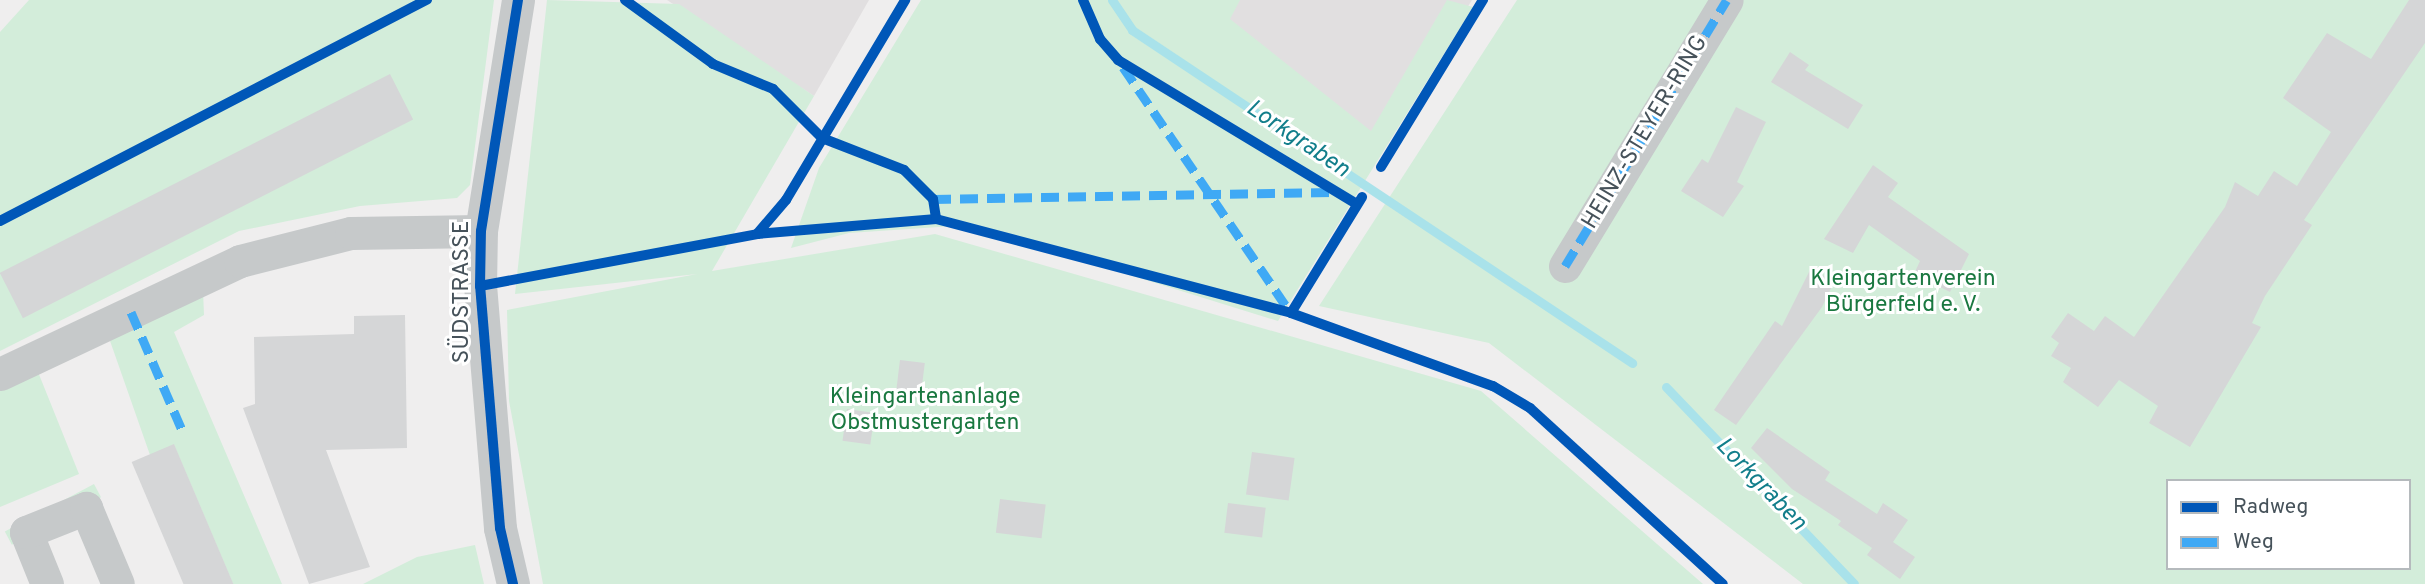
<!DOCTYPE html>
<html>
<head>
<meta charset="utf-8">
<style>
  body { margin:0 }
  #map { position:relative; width:2425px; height:584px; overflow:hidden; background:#efeeee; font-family:Overpass,sans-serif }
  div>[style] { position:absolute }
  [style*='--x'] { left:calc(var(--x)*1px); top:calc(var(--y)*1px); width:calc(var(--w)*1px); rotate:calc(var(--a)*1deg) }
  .education>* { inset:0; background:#e1dfe0 }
  .green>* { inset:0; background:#d3edda; transform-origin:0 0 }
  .stream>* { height:9px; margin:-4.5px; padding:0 4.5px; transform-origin:4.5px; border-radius:4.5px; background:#a9e2ea }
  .building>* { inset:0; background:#d5d6d7; transform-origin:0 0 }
  .street>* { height:33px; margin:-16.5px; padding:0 16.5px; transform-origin:16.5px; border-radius:16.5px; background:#c6c9ca }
  .quiet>* { height:9px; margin-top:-4.5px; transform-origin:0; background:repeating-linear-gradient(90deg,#3fa9f5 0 18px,transparent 0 27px) }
  .cycleway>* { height:10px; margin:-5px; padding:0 5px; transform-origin:5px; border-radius:5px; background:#0057b8 }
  span { translate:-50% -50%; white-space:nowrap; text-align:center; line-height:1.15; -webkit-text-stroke:6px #fff; paint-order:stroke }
  .street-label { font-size:23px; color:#46525a }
  .park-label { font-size:23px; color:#1a7840 }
  .water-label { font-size:24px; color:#127e8b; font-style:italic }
  .legend { position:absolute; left:2166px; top:479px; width:245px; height:91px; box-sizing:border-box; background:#fff; border:2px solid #b5babd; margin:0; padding:9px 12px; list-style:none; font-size:21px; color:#46525a }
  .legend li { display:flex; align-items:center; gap:14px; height:35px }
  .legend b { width:35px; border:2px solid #b5babd }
</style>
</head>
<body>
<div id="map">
  <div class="education">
    <div style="clip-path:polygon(667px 0,869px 0,814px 96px)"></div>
    <div style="clip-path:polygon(1181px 0,1472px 0,1380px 147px)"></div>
  </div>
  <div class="green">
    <div style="clip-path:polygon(29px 0,494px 0,470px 185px,457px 198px,360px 206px,239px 231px,0 351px,0 32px)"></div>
    <div style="clip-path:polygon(547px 0,679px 4px,814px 96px,712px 271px,935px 234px,1481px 391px,1703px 584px,543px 584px,509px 401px,507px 310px,697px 274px,515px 294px)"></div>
    <div style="clip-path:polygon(921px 0,1240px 0,1230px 19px,1371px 131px,1447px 0,1473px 7px,1278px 321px,969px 225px,849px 233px,791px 248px,819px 168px)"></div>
    <div style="clip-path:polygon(evenodd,1517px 0,2425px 0,2425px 584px,1803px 584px,1489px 343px,1319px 306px,1517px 0,2168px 481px,2409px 481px,2409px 568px,2168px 568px,2168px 481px)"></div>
    <div style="clip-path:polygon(203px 290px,204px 315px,174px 332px,282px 584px,233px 584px,174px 445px,150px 455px,109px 338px)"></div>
    <div style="clip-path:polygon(32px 357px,79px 474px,0 507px,0 374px)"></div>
    <div style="left:94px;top:484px;width:15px;height:101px;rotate:62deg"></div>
    <div style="clip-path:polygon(475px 545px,484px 584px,363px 584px,417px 557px)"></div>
  </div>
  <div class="stream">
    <div style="--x:1112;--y:0;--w:36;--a:56"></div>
    <div style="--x:1132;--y:30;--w:601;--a:33.66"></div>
    <div style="--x:1666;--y:387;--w:272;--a:46.3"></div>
  </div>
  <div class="building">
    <div style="clip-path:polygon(2409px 0,2425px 0,2425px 43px,2304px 220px,2312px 225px,2265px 296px,2252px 323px,2261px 327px,2190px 447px,2149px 423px,2158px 406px,2119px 380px,2098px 407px,2063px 382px,2071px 368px,2051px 356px,2059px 343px,2051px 337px,2068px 313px,2094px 331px,2105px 316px,2134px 337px,2225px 207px,2235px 182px,2258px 196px,2274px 171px,2297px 186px,2331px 132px,2283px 98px,2327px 33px,2371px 59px)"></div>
    <div style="clip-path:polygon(1790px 52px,1809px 65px,1805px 70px,1863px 105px,1848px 129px,1771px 82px)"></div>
    <div style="left:390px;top:74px;width:51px;height:438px;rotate:63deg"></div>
    <div style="clip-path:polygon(1736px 107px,1766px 122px,1737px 182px,1744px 186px,1723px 217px,1681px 191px,1702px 159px,1708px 163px)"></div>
    <div style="clip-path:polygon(1873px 165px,1898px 183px,1888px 197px,1969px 254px,1950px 292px,1914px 274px,1920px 261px,1869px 225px,1853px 253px,1824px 239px)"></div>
    <div style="clip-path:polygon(1811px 268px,1834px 282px,1822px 307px,1736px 425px,1714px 410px,1775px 321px,1782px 326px)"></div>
    <div style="clip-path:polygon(405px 315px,407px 448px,326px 450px,370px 567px,309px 584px,243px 408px,255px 404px,254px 337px,354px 334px,354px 316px)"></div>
    <div style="left:900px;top:360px;width:25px;height:34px;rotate:7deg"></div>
    <div style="left:847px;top:409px;width:28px;height:32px;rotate:8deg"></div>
    <div style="clip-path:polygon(1767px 428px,1830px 472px,1825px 480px,1877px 514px,1883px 503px,1908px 520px,1893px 542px,1915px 557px,1900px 579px,1867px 555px,1872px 548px,1838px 525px,1841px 521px,1792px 489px,1751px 448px)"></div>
    <div style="left:174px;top:444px;width:152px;height:46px;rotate:67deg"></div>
    <div style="left:1252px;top:452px;width:43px;height:43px;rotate:8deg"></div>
    <div style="left:1000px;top:499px;width:46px;height:34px;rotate:7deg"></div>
    <div style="left:1228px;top:503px;width:38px;height:30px;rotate:7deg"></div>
  </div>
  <div class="street">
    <div style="--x:1565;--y:266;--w:311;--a:-58.7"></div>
    <div style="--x:0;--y:374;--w:265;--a:-25.2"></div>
    <div style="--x:240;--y:261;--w:114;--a:-14.2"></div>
    <div style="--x:351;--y:233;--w:130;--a:-0.9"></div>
    <div style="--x:47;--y:584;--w:56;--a:-112"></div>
    <div style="--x:26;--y:532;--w:65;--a:-21.8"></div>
    <div style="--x:86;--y:508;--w:82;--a:67.2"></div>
    <div style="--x:513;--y:584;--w:57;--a:-103.1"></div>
    <div style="--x:500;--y:528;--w:243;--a:-94.7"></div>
    <div style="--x:480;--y:286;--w:55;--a:-89"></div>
    <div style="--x:481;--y:231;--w:234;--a:-80.9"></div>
  </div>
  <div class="quiet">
    <div style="--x:1123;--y:67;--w:298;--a:55.7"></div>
    <div style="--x:933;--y:199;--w:400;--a:-1"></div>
    <div style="--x:1565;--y:266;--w:311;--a:-58.7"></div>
    <div style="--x:131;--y:312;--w:131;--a:66.6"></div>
  </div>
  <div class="cycleway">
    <div style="--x:625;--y:0;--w:109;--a:36"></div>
    <div style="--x:713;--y:64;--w:65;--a:22.6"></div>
    <div style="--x:773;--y:89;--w:69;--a:45"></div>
    <div style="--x:822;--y:138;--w:88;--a:21.3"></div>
    <div style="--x:904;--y:170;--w:41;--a:45"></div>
    <div style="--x:933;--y:199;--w:20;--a:81"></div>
    <div style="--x:1083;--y:0;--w:43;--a:66.4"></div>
    <div style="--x:1100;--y:39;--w:28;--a:49"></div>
    <div style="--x:1118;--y:60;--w:279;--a:31.1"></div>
    <div style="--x:1381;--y:167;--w:196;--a:-58.6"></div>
    <div style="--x:0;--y:221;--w:481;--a:-27.4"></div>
    <div style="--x:757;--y:234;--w:45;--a:-49.5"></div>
    <div style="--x:786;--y:200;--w:233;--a:-59.2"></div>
    <div style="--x:480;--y:286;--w:282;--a:-10.6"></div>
    <div style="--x:757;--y:234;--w:180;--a:-4.8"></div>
    <div style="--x:936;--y:219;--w:367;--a:14.8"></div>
    <div style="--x:1291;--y:313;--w:215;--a:19.9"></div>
    <div style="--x:1493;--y:386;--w:43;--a:30.7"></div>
    <div style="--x:1530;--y:408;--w:261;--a:42.4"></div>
    <div style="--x:1291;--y:313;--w:136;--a:-58.5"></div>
    <div style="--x:513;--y:584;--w:57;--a:-103.1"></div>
    <div style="--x:500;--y:528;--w:243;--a:-94.7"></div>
    <div style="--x:480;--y:286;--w:55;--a:-89"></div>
    <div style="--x:481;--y:231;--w:234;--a:-80.9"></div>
  </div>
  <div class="street-label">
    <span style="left:1646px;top:133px;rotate:-59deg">HEINZ-STEYER-RING</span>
    <span style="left:463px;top:292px;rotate:-90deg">SÜDSTRASSE</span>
  </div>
  <div class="park-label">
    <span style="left:1903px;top:293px">Kleingartenverein<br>Bürgerfeld e. V.</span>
    <span style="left:925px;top:411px">Kleingartenanlage<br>Obstmustergarten</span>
  </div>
  <div class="water-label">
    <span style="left:1297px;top:140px;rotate:34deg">Lorkgraben</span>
    <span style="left:1760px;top:485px;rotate:46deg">Lorkgraben</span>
  </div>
  <ul class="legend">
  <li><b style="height:9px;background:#0057b8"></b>Radweg</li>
  <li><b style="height:9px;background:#3fa9f5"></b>Weg</li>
  </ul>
</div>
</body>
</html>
